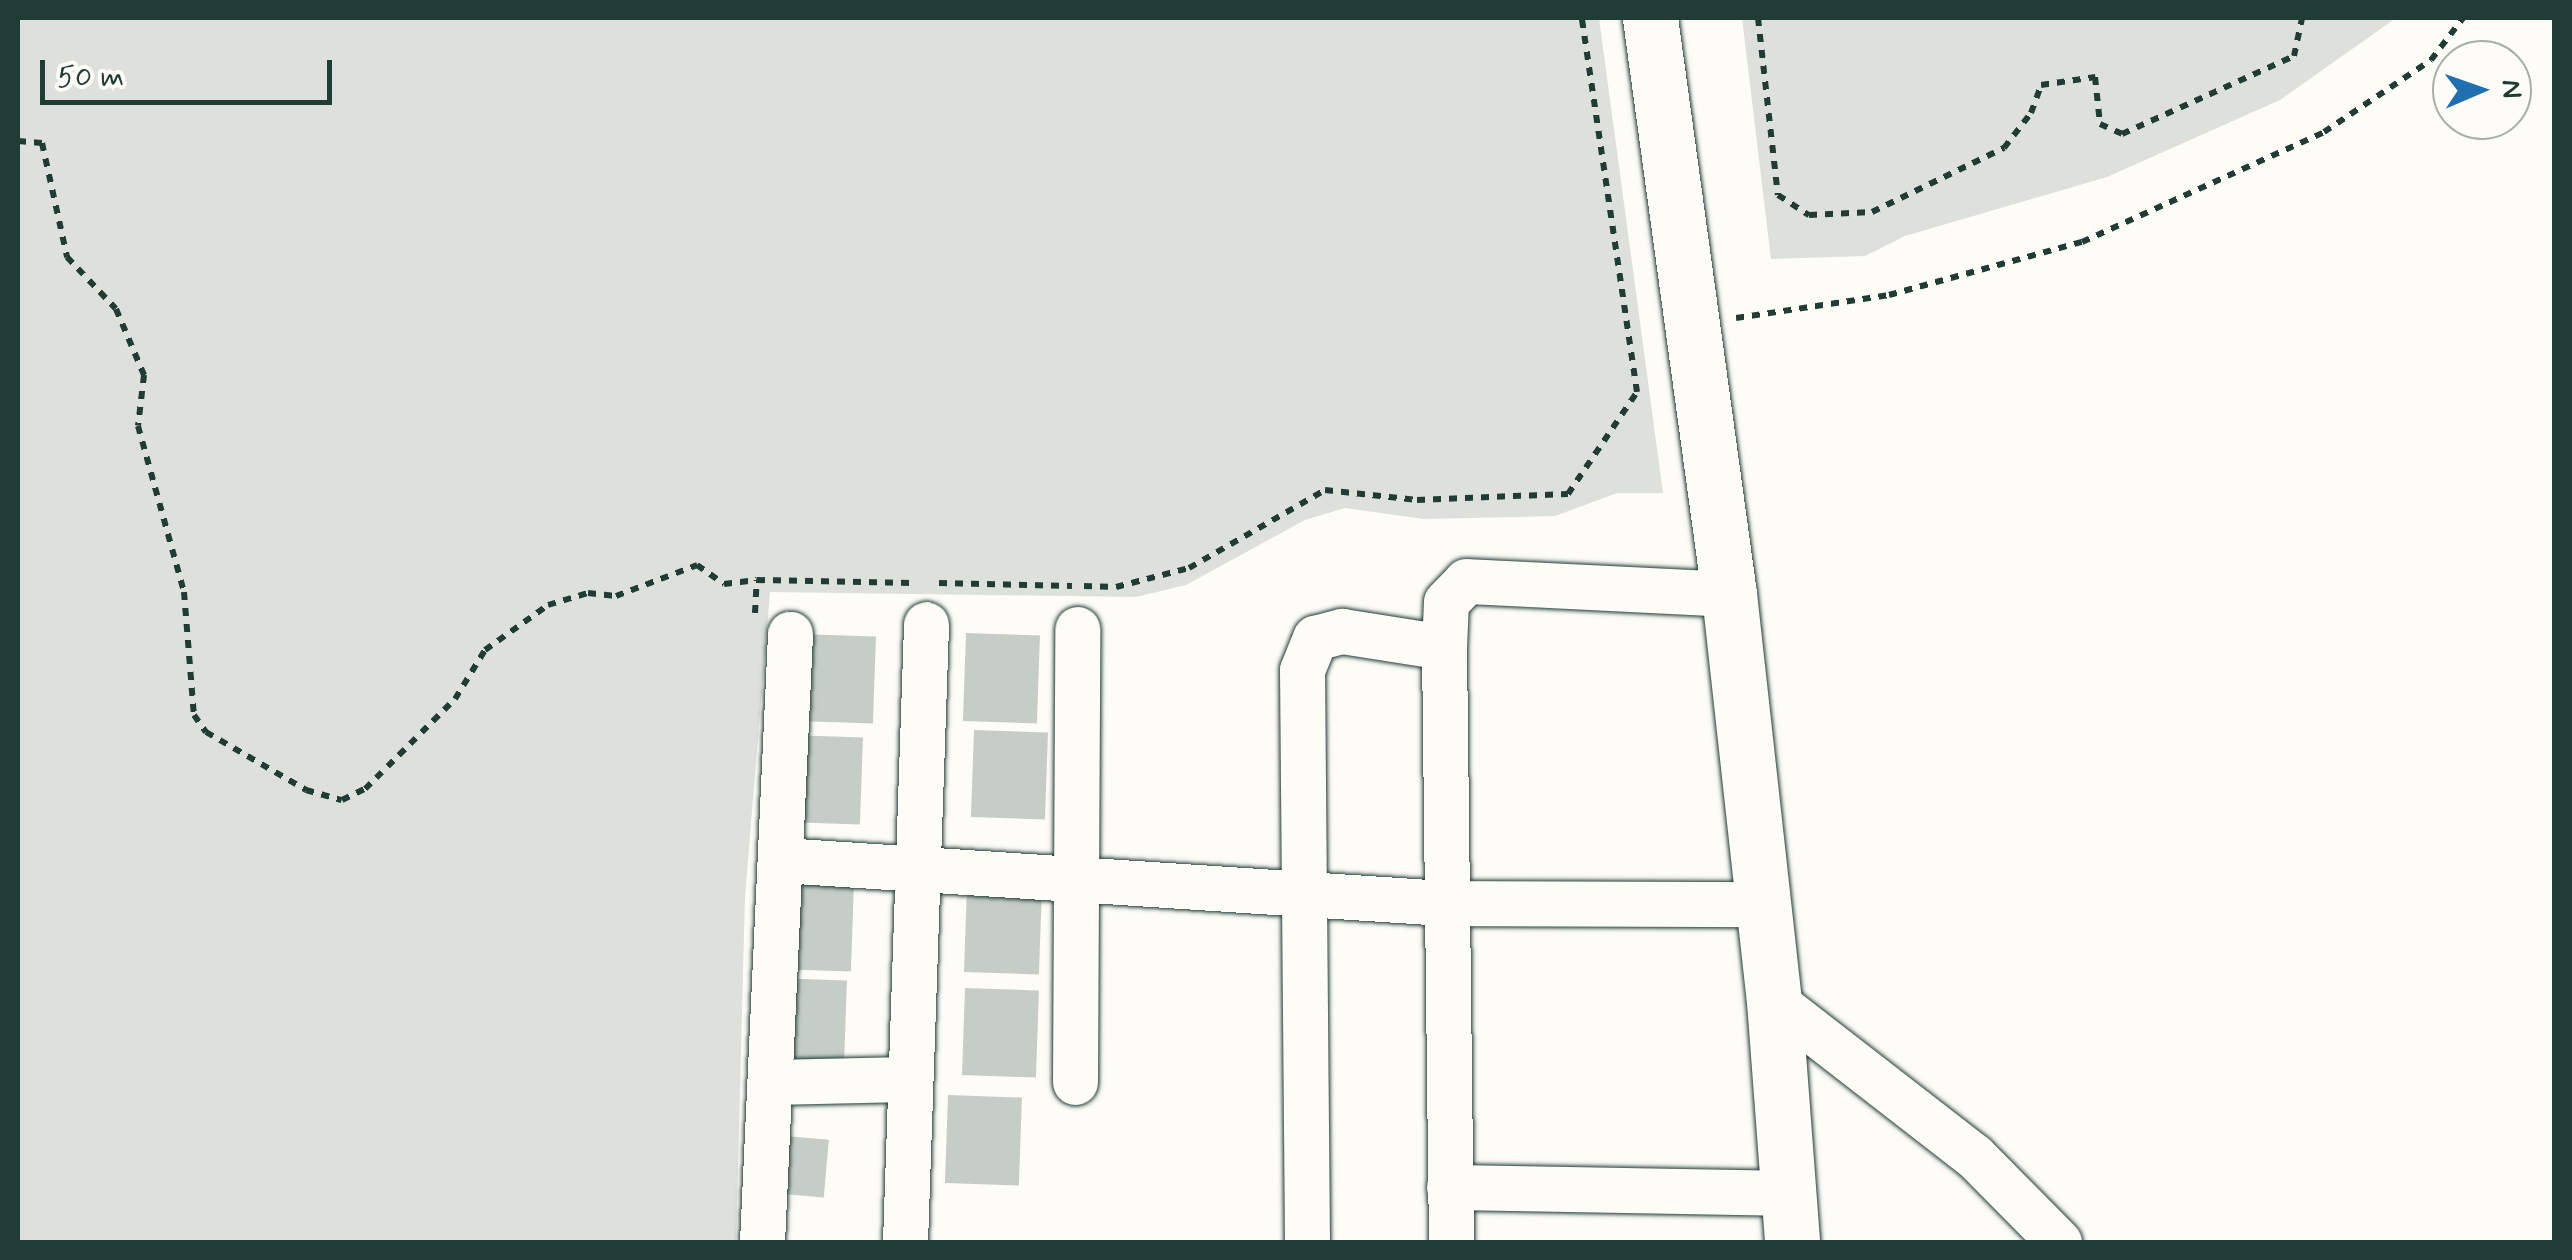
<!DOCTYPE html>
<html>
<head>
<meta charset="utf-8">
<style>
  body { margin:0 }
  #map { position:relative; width:2572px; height:1260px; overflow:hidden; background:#fdfcf7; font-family:Mynerve,sans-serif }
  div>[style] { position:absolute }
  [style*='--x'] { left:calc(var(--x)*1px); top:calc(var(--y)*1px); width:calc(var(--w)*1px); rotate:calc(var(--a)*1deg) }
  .green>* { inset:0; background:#dde0db }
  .building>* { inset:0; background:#c6cdc7; transform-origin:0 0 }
  .path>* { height:6px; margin-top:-3px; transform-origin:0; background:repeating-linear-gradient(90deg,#1f3d34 0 8px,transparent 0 16px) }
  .roads { filter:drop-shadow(0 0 2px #1f3d34) drop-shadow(0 0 2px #1f3d34) }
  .street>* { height:45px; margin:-22.5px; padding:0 22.5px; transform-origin:22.5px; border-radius:22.5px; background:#fdfcf7 }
  .secondary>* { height:55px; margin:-27.5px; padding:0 27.5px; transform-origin:27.5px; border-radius:27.5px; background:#fdfcf7 }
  span { translate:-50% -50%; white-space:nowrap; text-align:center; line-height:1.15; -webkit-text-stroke:9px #fdfcf7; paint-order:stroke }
  .frame { position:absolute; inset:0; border:20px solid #1f3d34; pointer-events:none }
  .north { position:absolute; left:2432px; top:40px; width:100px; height:100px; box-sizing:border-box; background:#fdfcf7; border:2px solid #a4b0a9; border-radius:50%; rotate:88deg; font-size:28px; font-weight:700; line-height:40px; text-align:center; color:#1f3d34 }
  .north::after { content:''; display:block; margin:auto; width:35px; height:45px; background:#1f6fb2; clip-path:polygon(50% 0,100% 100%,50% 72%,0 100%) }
  .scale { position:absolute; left:40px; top:60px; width:292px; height:45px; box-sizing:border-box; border:5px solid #1f3d34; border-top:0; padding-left:12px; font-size:30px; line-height:35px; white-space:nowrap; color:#1f3d34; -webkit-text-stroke:8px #fdfcf7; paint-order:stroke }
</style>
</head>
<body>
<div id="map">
  <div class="green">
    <div style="clip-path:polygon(18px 18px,1599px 18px,1663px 493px,1617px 493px,1555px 516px,1424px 519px,1345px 508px,1305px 520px,1186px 585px,1136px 597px,770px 592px,745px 897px,736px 1242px,18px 1242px)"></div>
    <div style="clip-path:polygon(1742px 18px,2396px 18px,2280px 100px,2107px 177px,1905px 236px,1865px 256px,1771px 259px)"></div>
  </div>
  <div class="building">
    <div style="left:966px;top:633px;width:74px;height:88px;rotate:2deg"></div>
    <div style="left:801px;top:634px;width:75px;height:87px;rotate:2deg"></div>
    <div style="left:974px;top:730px;width:74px;height:87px;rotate:2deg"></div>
    <div style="left:789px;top:735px;width:74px;height:87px;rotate:2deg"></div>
    <div style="left:780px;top:881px;width:74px;height:88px;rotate:2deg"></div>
    <div style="left:967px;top:885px;width:75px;height:87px;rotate:2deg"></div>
    <div style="left:773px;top:978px;width:74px;height:88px;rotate:2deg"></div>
    <div style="left:965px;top:988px;width:74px;height:87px;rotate:2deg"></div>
    <div style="left:948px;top:1095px;width:74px;height:88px;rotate:2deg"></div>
    <div style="left:785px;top:1136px;width:44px;height:58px;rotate:5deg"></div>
  </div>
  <div class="path">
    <div style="--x:1758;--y:18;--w:178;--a:83.6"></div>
    <div style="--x:1778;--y:195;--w:37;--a:33"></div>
    <div style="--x:1809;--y:215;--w:63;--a:-2.7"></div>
    <div style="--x:1872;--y:212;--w:147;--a:-25.9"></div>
    <div style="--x:2004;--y:148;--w:44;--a:-52.4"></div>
    <div style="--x:2031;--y:113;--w:30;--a:-70"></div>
    <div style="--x:2041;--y:85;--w:55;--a:-8.4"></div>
    <div style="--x:2095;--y:77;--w:47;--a:83.9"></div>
    <div style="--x:2100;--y:124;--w:24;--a:24"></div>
    <div style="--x:2122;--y:134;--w:189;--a:-24.4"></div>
    <div style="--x:2294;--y:56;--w:39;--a:-78"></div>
    <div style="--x:18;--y:141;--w:24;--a:5"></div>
    <div style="--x:42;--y:143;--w:117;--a:77.6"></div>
    <div style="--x:67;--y:257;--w:71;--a:46.7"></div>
    <div style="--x:116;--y:309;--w:72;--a:67"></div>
    <div style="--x:144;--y:375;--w:51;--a:96.7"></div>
    <div style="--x:138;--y:426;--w:172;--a:74.5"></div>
    <div style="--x:184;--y:592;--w:123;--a:85.4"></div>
    <div style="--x:194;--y:715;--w:21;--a:55"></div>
    <div style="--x:206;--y:732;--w:116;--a:30.1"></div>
    <div style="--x:306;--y:790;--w:37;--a:16"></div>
    <div style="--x:342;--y:800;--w:25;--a:-26"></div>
    <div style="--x:365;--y:789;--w:127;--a:-45"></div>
    <div style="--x:455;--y:699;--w:57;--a:-58.5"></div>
    <div style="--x:485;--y:650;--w:77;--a:-35.5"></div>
    <div style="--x:548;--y:605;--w:42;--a:-16.7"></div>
    <div style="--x:588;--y:593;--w:28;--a:6"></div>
    <div style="--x:616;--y:596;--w:87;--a:-20.9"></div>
    <div style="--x:697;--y:565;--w:33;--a:35"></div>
    <div style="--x:724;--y:584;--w:33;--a:-7"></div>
    <div style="--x:1736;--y:318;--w:155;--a:-8.5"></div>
    <div style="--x:1889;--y:295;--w:200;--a:-15.4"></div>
    <div style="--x:2082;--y:242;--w:266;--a:-24.4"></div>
    <div style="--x:2324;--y:132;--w:129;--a:-33.9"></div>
    <div style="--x:2431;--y:60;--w:53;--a:-52.7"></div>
    <div style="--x:939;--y:583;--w:133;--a:1.3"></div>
    <div style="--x:1084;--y:586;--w:32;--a:2"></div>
    <div style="--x:1116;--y:587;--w:75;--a:-14.6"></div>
    <div style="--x:1189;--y:568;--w:157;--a:-29.8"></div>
    <div style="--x:1325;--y:490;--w:93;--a:6.2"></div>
    <div style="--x:1417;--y:500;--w:151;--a:-2.3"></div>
    <div style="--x:1568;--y:494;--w:123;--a:-55.9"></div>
    <div style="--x:1637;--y:392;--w:378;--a:-98.4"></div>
    <div style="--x:755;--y:613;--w:33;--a:-87"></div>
    <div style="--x:757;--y:580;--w:155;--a:1.1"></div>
  </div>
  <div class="roads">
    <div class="street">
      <div style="--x:1444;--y:647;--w:595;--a:89.33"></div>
      <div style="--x:781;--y:860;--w:664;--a:3.71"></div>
      <div style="--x:1444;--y:903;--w:315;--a:0.2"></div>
      <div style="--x:1774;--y:1001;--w:253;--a:37.8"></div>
      <div style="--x:1974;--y:1156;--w:121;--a:45.3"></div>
      <div style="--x:771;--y:1082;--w:137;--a:-1.3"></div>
      <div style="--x:1075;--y:1082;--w:453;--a:-89.7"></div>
      <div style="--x:1449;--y:1187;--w:336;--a:1"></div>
      <div style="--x:762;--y:1242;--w:609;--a:-87.36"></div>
      <div style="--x:905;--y:1242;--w:618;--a:-88.05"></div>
      <div style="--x:1307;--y:1242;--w:572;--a:-90.5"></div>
      <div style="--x:1302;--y:670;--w:35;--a:-68"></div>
      <div style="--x:1315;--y:638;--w:28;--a:-15"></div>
      <div style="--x:1342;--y:631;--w:103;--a:8.9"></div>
      <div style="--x:1444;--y:647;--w:45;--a:-87.5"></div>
      <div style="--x:1446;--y:602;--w:29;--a:-46"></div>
      <div style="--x:1466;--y:581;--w:263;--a:2.8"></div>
    </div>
    <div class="secondary">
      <div style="--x:1650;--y:18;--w:581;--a:82.19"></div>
      <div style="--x:1729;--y:594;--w:409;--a:83.7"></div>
      <div style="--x:1774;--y:1001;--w:242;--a:85.7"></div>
    </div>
  </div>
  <div class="frame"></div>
  <div class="north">N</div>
  <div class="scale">50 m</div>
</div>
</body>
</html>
